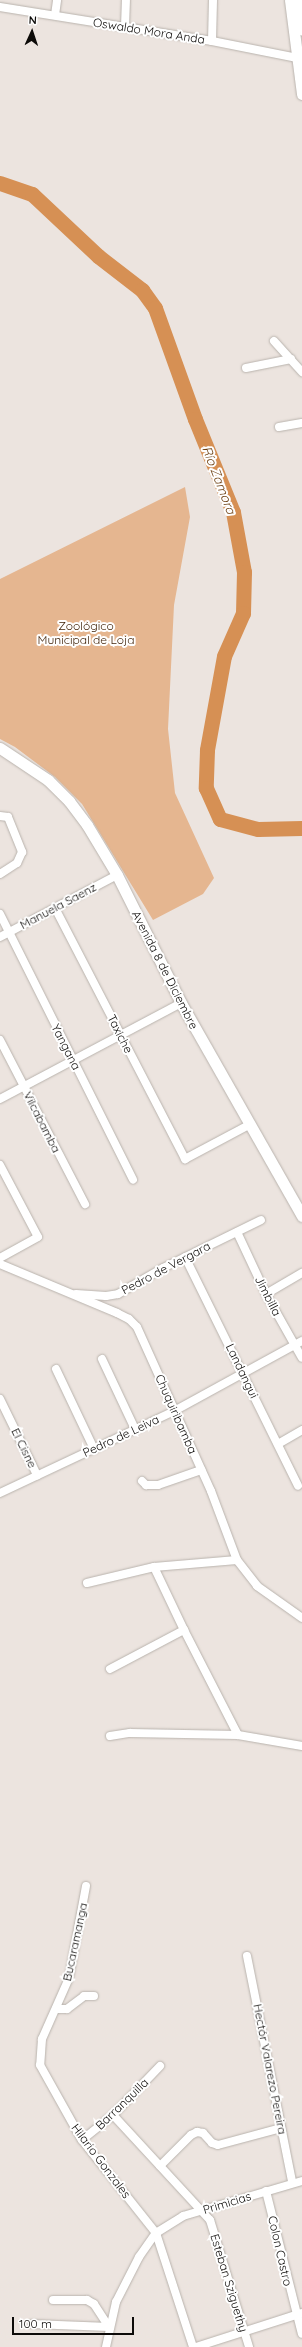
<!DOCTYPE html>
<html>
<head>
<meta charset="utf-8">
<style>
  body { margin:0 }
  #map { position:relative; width:302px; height:2347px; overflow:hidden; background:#ece4df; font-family:Quicksand,sans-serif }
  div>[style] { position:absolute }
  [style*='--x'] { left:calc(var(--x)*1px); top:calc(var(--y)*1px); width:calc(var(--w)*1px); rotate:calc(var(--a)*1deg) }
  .green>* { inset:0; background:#e5b690 }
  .river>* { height:15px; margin:-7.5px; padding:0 7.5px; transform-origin:7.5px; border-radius:7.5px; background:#d69054 }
  .roads { filter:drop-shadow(0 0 1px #b9b3ad) drop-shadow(0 0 1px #b9b3ad) }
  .street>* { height:8px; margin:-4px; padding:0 4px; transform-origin:4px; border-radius:4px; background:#fff }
  .secondary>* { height:11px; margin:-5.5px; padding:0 5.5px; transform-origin:5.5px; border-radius:5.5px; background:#fff }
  span { translate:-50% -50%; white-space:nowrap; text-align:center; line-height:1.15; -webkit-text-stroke:4px #fff; paint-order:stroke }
  .street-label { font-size:12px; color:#0d0b09 }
  .park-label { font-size:12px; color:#41240a }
  .water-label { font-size:13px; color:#6b3d0f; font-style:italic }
  .north { position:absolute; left:12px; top:12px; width:40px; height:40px; -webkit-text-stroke:3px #fff; paint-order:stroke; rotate:3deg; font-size:11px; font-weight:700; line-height:16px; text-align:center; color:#0d0b09 }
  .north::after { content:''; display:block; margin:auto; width:14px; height:18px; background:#0d0b09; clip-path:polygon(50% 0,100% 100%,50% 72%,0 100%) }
  .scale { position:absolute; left:12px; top:2317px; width:122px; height:18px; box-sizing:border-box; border:2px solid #0d0b09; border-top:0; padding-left:5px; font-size:12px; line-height:14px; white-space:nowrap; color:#0d0b09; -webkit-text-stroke:3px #fff; paint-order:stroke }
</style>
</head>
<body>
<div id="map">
  <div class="green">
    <div style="clip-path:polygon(185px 487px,190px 517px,174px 605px,168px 729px,175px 793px,214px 878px,203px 894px,153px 920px,82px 804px,55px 777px,15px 747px,0 739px,0 579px)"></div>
  </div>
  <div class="river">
    <div style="--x:0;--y:183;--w:34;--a:19"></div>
    <div style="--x:32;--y:194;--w:91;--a:43.2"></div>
    <div style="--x:98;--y:256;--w:56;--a:37.7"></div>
    <div style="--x:142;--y:290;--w:22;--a:54"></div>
    <div style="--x:155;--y:308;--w:118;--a:70.2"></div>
    <div style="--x:195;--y:419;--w:100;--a:67.8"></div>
    <div style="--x:233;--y:512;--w:61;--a:79.6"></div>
    <div style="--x:244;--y:572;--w:41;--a:91.4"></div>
    <div style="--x:243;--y:613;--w:47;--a:113.8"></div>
    <div style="--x:224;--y:656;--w:96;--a:100.3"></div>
    <div style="--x:207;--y:750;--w:38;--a:92"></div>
    <div style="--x:206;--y:788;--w:34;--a:66"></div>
    <div style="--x:220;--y:819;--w:39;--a:15"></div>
    <div style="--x:258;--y:829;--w:44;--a:-1.3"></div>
  </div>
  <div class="roads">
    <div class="street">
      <div style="--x:0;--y:7;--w:215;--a:9.1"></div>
      <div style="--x:212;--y:41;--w:87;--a:11.3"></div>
      <div style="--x:55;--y:15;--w:15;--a:-82"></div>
      <div style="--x:125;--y:27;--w:27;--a:-88"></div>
      <div style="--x:212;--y:41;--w:41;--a:-88.6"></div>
      <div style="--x:274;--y:341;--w:42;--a:47.9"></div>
      <div style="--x:246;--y:368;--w:46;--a:-11.3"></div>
      <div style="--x:279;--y:427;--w:23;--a:-10"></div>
      <div style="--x:0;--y:816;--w:8;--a:7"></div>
      <div style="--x:8;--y:817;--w:38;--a:68"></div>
      <div style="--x:22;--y:852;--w:12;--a:114"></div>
      <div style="--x:17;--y:863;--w:20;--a:147"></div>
      <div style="--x:55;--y:908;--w:283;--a:62.6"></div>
      <div style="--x:185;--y:1159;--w:72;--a:-28"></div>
      <div style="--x:0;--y:914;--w:297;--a:63.4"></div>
      <div style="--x:0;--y:937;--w:132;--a:-27.9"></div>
      <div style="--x:0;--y:1040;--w:185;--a:62.6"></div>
      <div style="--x:0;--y:1099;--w:205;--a:-27.9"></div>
      <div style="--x:0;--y:1165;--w:81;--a:62.2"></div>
      <div style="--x:38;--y:1237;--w:43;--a:151.1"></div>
      <div style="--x:237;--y:1232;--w:68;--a:64.9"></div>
      <div style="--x:266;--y:1294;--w:73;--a:60.6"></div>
      <div style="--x:185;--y:1257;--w:255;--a:63.7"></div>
      <div style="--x:0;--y:1264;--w:127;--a:22.7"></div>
      <div style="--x:117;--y:1313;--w:13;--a:27"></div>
      <div style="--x:129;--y:1319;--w:11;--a:45"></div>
      <div style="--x:137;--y:1327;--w:180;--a:65.7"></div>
      <div style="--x:211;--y:1491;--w:74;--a:69.4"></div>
      <div style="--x:237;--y:1560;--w:33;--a:52"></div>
      <div style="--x:257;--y:1586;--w:55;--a:35.4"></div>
      <div style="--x:76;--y:1294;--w:30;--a:4"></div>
      <div style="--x:106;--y:1296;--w:12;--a:-9"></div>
      <div style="--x:118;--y:1294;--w:52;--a:-30"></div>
      <div style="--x:163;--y:1268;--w:109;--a:-26.1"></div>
      <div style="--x:266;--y:1294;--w:42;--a:-30.3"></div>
      <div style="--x:102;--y:1359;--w:77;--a:64.8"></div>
      <div style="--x:56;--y:1369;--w:89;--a:64.6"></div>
      <div style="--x:0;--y:1399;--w:85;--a:64"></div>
      <div style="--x:278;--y:1444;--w:28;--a:-30"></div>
      <div style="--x:142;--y:1481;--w:6;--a:45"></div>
      <div style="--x:146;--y:1485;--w:12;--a:0"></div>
      <div style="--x:158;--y:1485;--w:46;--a:-19.2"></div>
      <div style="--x:0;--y:1493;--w:192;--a:-25.2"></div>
      <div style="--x:174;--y:1411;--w:146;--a:-28.7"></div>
      <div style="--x:154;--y:1567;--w:70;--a:64.5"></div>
      <div style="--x:87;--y:1583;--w:69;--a:-13.4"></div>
      <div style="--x:154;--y:1567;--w:83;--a:-4.8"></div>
      <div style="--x:110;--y:1669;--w:84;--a:-27.8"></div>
      <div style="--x:184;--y:1630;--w:118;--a:62.8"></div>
      <div style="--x:238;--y:1735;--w:65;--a:9.8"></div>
      <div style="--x:110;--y:1736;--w:20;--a:-9"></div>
      <div style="--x:130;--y:1733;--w:108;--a:1.1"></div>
      <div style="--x:86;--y:1886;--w:94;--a:100.5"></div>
      <div style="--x:69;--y:1978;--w:67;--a:113.9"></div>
      <div style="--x:42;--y:2039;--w:26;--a:94"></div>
      <div style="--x:40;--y:2065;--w:86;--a:60.8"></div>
      <div style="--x:82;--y:2140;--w:119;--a:51.5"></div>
      <div style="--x:156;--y:2233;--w:120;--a:72"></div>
      <div style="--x:247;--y:1956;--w:230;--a:78.7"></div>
      <div style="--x:56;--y:2009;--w:11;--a:0"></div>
      <div style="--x:67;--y:2009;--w:21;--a:-37"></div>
      <div style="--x:84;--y:1996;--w:10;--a:0"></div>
      <div style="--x:113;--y:2115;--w:143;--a:47.3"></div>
      <div style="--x:210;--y:2220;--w:133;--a:72.9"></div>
      <div style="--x:82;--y:2140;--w:40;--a:-39"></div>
      <div style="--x:113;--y:2115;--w:68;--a:-46.2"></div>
      <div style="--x:160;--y:2166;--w:44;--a:-45"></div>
      <div style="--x:191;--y:2135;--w:7;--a:-27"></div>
      <div style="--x:197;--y:2132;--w:6;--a:9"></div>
      <div style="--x:203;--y:2133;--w:13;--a:48"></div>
      <div style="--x:212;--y:2143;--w:6;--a:18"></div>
      <div style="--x:218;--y:2145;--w:65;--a:-15.1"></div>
      <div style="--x:266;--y:2191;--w:147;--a:75.9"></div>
      <div style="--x:53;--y:2300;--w:34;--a:0"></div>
      <div style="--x:87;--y:2300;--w:8;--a:30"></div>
      <div style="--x:94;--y:2304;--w:27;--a:57"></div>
      <div style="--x:32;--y:2324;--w:77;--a:2.2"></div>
      <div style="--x:106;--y:2347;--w:46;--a:-77.5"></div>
      <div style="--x:116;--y:2302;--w:51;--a:-62.9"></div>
      <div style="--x:139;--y:2257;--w:29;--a:-55"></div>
      <div style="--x:156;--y:2233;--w:32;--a:-32"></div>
      <div style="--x:183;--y:2216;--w:124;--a:-16.4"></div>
      <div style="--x:196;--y:2347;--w:111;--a:-17.8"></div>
    </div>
    <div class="secondary">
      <div style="--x:290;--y:0;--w:95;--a:82.7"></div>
      <div style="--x:298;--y:0;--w:30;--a:82"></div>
      <div style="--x:0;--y:748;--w:58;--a:33.7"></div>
      <div style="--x:48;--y:780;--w:30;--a:45"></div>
      <div style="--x:69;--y:801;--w:30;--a:53"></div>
      <div style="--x:87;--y:825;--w:58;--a:59"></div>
      <div style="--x:117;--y:875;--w:143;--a:63.4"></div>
      <div style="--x:181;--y:1003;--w:245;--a:60.4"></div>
    </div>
  </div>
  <div class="street-label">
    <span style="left:149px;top:31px;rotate:9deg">Oswaldo Mora Anda</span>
    <span style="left:58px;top:906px;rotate:-28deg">Manuela Saenz</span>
    <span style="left:165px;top:970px;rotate:63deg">Avenida 8 de Diciembre</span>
    <span style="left:120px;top:1034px;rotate:63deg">Taxiche</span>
    <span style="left:66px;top:1047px;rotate:63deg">Yangana</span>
    <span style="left:42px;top:1122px;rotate:63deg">Vilcabamba</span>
    <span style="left:166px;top:1268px;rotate:-28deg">Pedro de Vergara</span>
    <span style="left:268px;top:1296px;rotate:63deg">Jimbilla</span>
    <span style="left:242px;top:1371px;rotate:64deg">Landangui</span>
    <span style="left:176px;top:1414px;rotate:66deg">Chuquiribamba</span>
    <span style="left:121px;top:1436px;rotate:-25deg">Pedro de Leiva</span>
    <span style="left:24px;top:1448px;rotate:64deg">El Cisne</span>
    <span style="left:75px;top:1942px;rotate:-78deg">Bucaramanga</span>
    <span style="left:270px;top:2069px;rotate:79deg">Hectór Valarezo Pereira</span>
    <span style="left:122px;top:2104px;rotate:-44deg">Barranquilla</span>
    <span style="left:101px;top:2161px;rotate:53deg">Hilario Gonzales</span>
    <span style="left:227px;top:2203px;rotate:-17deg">Primicias</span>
    <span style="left:280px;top:2251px;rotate:77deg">Colon Castro</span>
    <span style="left:229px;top:2283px;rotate:73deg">Esteban Sziguethy</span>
  </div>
  <div class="park-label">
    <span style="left:86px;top:633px">Zoológico<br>Municipal de Loja</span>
  </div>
  <div class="water-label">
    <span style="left:219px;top:480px;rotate:69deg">Río Zamora</span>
  </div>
  <div class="north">N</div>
  <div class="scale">100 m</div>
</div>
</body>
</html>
